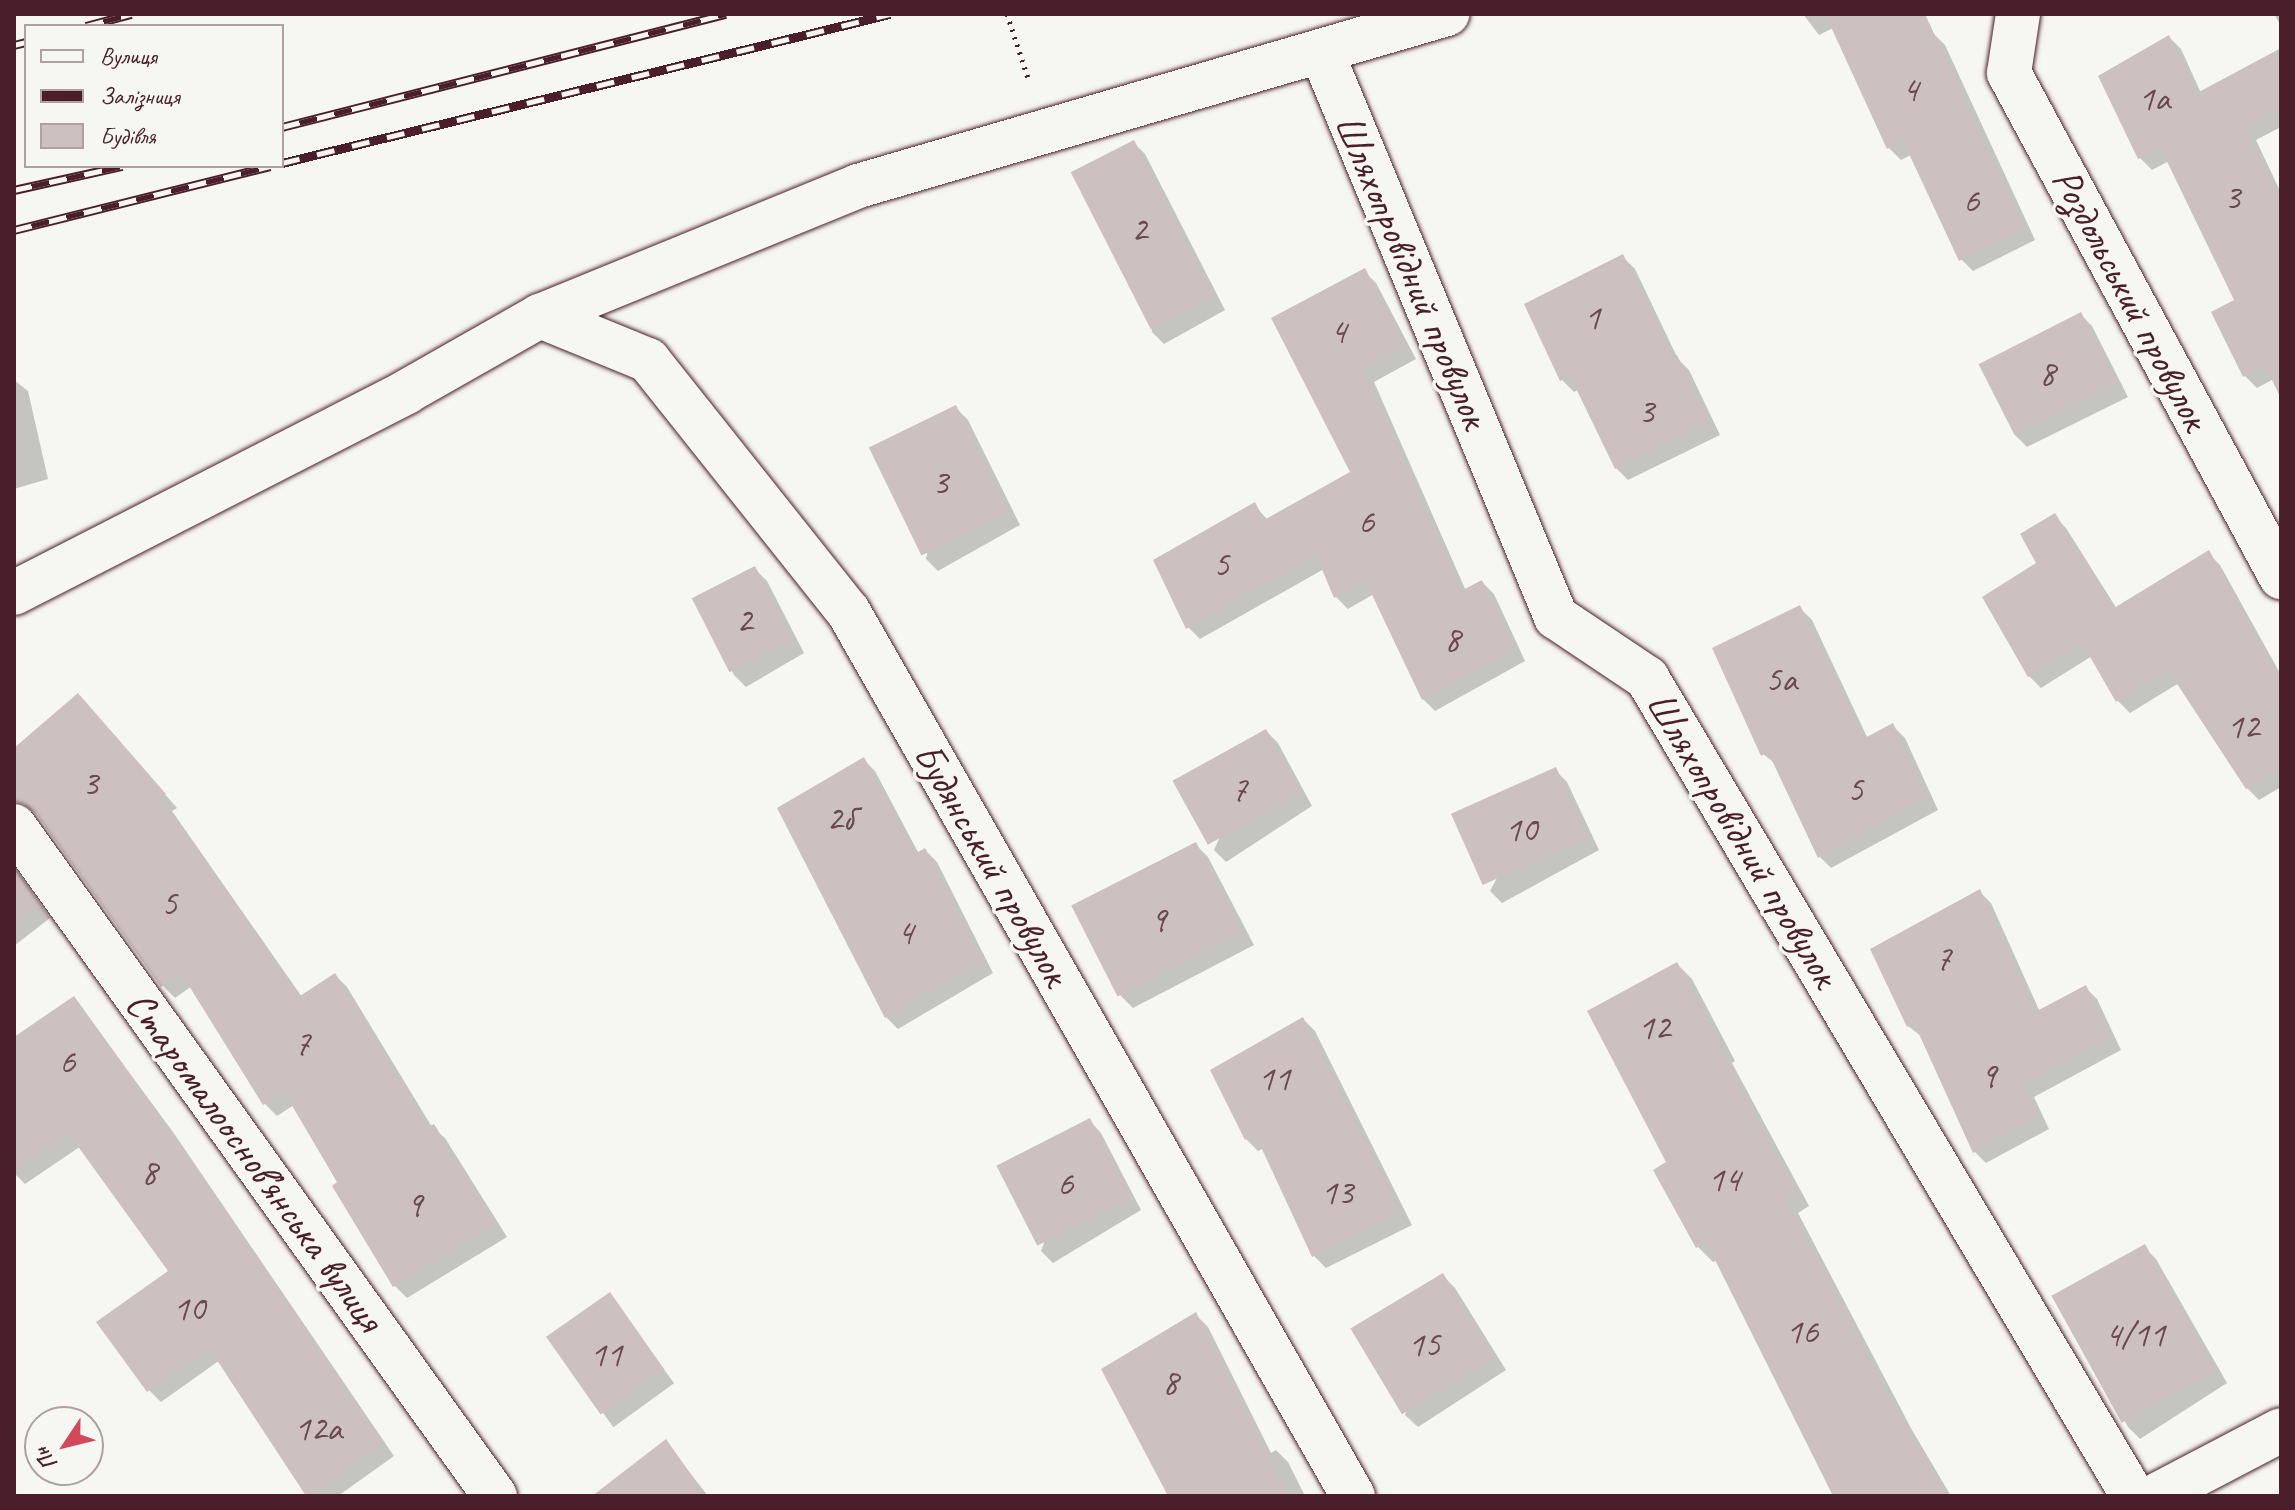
<!DOCTYPE html>
<html>
<head>
<meta charset="utf-8">
<style>
  body { margin:0 }
  #map { position:relative; width:2295px; height:1510px; overflow:hidden; background:#f6f6f2; font-family:Caveat,sans-serif }
  div>[style] { position:absolute }
  [style*='--x'] { left:calc(var(--x)*1px); top:calc(var(--y)*1px); width:calc(var(--w)*1px); rotate:calc(var(--a)*1deg) }
  .shadow>* { inset:0; background:#0003; transform-origin:0 0 }
  .building>* { inset:0; background:#ccc1c0; transform-origin:0 0 }
  .path>* { height:5px; margin-top:-2.5px; transform-origin:0; background:repeating-linear-gradient(90deg,#4a1f2b 0 2px,transparent 0 8px) }
  .roads { filter:drop-shadow(0 0 2px #4a1f2b) drop-shadow(0 0 2px #4a1f2b) }
  .minor>* { height:44px; margin:-22px; padding:0 22px; transform-origin:22px; border-radius:22px; background:#f6f6f2 }
  .rail>* { height:9px; margin-top:-4.5px; transform-origin:0; background:repeating-linear-gradient(90deg,#f6f6f2 0 18px,#4a1f2b 0 36px); box-sizing:border-box; border-block:2px solid #4a1f2b }
  span { translate:-50% -50%; white-space:nowrap; text-align:center; line-height:1.15; -webkit-text-stroke:7px #f6f6f2; paint-order:stroke }
  .number-label { font-size:36px; color:#6a4850 }
  .number-label span { -webkit-text-stroke-width:0 }
  .street-label { font-size:40px; color:#4a1f2b }
  .frame { position:absolute; inset:0; border:16px solid #4a1f2b; pointer-events:none }
  .legend { position:absolute; left:24px; top:24px; width:260px; height:144px; box-sizing:border-box; background:#f6f6f2; border:2px solid #b1a0a2; margin:0; padding:10px 14px; list-style:none; font-size:24px; color:#4a1f2b }
  .legend li { display:flex; align-items:center; gap:16px; height:40px }
  .legend b { width:40px; border:2px solid #b1a0a2 }
  .north { position:absolute; left:24px; top:1406px; width:80px; height:80px; box-sizing:border-box; background:#f6f6f2; border:2px solid #b1a0a2; border-radius:50%; rotate:235deg; font-size:22px; font-weight:700; line-height:32px; text-align:center; color:#4a1f2b }
  .north::after { content:''; display:block; margin:auto; width:28px; height:36px; background:#d1495b; clip-path:polygon(50% 0,100% 100%,50% 72%,0 100%) }
</style>
</head>
<body>
<div id="map">
  <div class="shadow">
    <div style="clip-path:polygon(1803px 14px,1907px 14px,1933px 33px,1945px 45px,2035px 240px,1973px 271px,1961px 259px,1911px 155px,1901px 160px,1889px 148px,1833px 28px,1819px 35px)"></div>
    <div style="clip-path:polygon(2274px 14px,2281px 14px,2281px 26px)"></div>
    <div style="clip-path:polygon(2169px 37px,2181px 49px,2201px 93px,2281px 51px,2281px 127px,2256px 140px,2281px 193px,2281px 375px,2257px 388px,2245px 376px,2236px 301px,2169px 161px,2152px 170px,2140px 158px)"></div>
    <div style="clip-path:polygon(1133px 142px,1145px 154px,1225px 310px,1164px 344px,1152px 332px)"></div>
    <div style="clip-path:polygon(1623px 257px,1635px 269px,1678px 359px,1689px 370px,1720px 435px,1628px 480px,1616px 468px,1578px 390px,1574px 392px,1562px 380px)"></div>
    <div style="clip-path:polygon(1364px 271px,1376px 283px,1416px 359px,1374px 382px,1466px 591px,1482px 582px,1494px 594px,1525px 661px,1435px 711px,1423px 699px,1374px 594px,1348px 609px,1336px 597px,1324px 569px,1200px 639px,1188px 627px,1254px 505px,1268px 520px,1352px 473px)"></div>
    <div style="clip-path:polygon(2080px 314px,2092px 326px,2128px 397px,2027px 447px,2015px 435px,1980px 365px)"></div>
    <div style="clip-path:polygon(14px 380px,28px 391px,48px 479px,14px 489px)"></div>
    <div style="clip-path:polygon(956px 408px,968px 420px,1020px 525px,938px 571px,926px 559px)"></div>
    <div style="clip-path:polygon(2054px 516px,2066px 528px,2117px 609px,2208px 553px,2220px 565px,2281px 675px,2281px 787px,2259px 800px,2247px 788px,2179px 683px,2130px 713px,2118px 701px,2092px 656px,2041px 688px,2029px 676px,2039px 564px)"></div>
    <div style="clip-path:polygon(755px 569px,767px 581px,804px 653px,746px 687px,734px 675px,697px 603px)"></div>
    <div style="clip-path:polygon(1800px 608px,1812px 620px,1868px 739px,1893px 726px,1905px 738px,1938px 810px,1831px 868px,1819px 856px,1777px 765px,1763px 754px)"></div>
    <div style="clip-path:polygon(89px 707px,177px 808px,172px 811px,302px 997px,335px 975px,347px 987px,432px 1127px,445px 1138px,507px 1237px,407px 1298px,395px 1286px,294px 1105px,277px 1116px,265px 1104px,192px 986px,175px 998px,163px 986px,42px 819px,23px 803px,14px 770px,14px 750px)"></div>
    <div style="clip-path:polygon(1266px 731px,1278px 743px,1312px 806px,1226px 862px,1214px 850px)"></div>
    <div style="clip-path:polygon(863px 759px,875px 771px,919px 854px,925px 850px,937px 862px,993px 973px,898px 1029px,886px 1017px,780px 809px)"></div>
    <div style="clip-path:polygon(1555px 770px,1567px 782px,1599px 850px,1502px 903px,1490px 891px)"></div>
    <div style="clip-path:polygon(1196px 845px,1208px 857px,1254px 945px,1133px 1008px,1121px 996px,1075px 908px)"></div>
    <div style="clip-path:polygon(14px 867px,50px 918px,14px 946px)"></div>
    <div style="clip-path:polygon(1979px 891px,1991px 903px,2040px 1012px,2085px 987px,2097px 999px,2121px 1050px,2034px 1097px,2049px 1129px,1986px 1163px,1974px 1151px,1922px 1037px,1908px 1026px)"></div>
    <div style="clip-path:polygon(1677px 964px,1692px 979px,1735px 1061px,1732px 1063px,1809px 1206px,1798px 1213px,1912px 1430px,1951px 1496px,1836px 1496px,1717px 1260px,1713px 1262px,1698px 1247px,1669px 1163px)"></div>
    <div style="clip-path:polygon(74px 998px,173px 1132px,394px 1456px,338px 1496px,309px 1496px,220px 1360px,161px 1402px,149px 1390px,171px 1271px,81px 1146px,25px 1184px,14px 1173px,14px 1039px)"></div>
    <div style="clip-path:polygon(1303px 1019px,1315px 1031px,1412px 1225px,1326px 1268px,1314px 1256px,1264px 1148px,1258px 1151px,1246px 1139px)"></div>
    <div style="clip-path:polygon(1089px 1120px,1101px 1133px,1141px 1210px,1053px 1263px,1041px 1251px)"></div>
    <div style="clip-path:polygon(2144px 1247px,2156px 1259px,2227px 1383px,2140px 1439px,2128px 1427px,2056px 1300px)"></div>
    <div style="clip-path:polygon(1443px 1276px,1455px 1288px,1506px 1370px,1418px 1427px,1405px 1415px)"></div>
    <div style="left:610px;top:1295px;width:109px;height:75px;rotate:54deg"></div>
    <div style="clip-path:polygon(1196px 1315px,1208px 1327px,1271px 1453px,1276px 1450px,1288px 1462px,1305px 1496px,1177px 1496px)"></div>
    <div style="clip-path:polygon(666px 1442px,708px 1496px,595px 1496px)"></div>
  </div>
  <div class="building">
    <div style="clip-path:polygon(1825px 14px,1925px 14px,2024px 228px,1959px 261px,1903px 141px,1887px 149px)"></div>
    <div style="clip-path:polygon(2169px 35px,2197px 93px,2281px 48px,2281px 109px,2245px 128px,2281px 203px,2281px 399px,2265px 365px,2243px 377px,2211px 312px,2234px 300px,2160px 147px,2138px 159px,2098px 76px)"></div>
    <div style="left:1134px;top:140px;width:176px;height:71px;rotate:63deg"></div>
    <div style="clip-path:polygon(1623px 254px,1673px 358px,1677px 355px,1709px 422px,1615px 469px,1570px 376px,1560px 381px,1524px 304px)"></div>
    <div style="clip-path:polygon(1365px 268px,1406px 347px,1363px 369px,1461px 591px,1482px 580px,1514px 649px,1422px 700px,1365px 580px,1334px 598px,1316px 555px,1186px 629px,1153px 560px,1255px 502px,1264px 520px,1350px 472px,1271px 318px)"></div>
    <div style="left:2081px;top:312px;width:80px;height:115px;rotate:63deg"></div>
    <div style="left:956px;top:405px;width:120px;height:97px;rotate:64deg"></div>
    <div style="clip-path:polygon(2055px 513px,2114px 608px,2209px 550px,2281px 679px,2281px 767px,2246px 789px,2168px 670px,2116px 702px,2082px 643px,2028px 677px,1982px 597px,2036px 563px,2020px 534px)"></div>
    <div style="left:755px;top:566px;width:83px;height:71px;rotate:63deg"></div>
    <div style="clip-path:polygon(1800px 605px,1863px 739px,1893px 723px,1927px 797px,1818px 858px,1768px 752px,1761px 756px,1712px 648px)"></div>
    <div style="clip-path:polygon(78px 693px,166px 794px,161px 798px,300px 996px,335px 973px,428px 1127px,434px 1124px,496px 1224px,393px 1287px,332px 1186px,337px 1182px,284px 1092px,263px 1105px,181px 973px,161px 987px,34px 811px,25px 804px,14px 801px,14px 748px)"></div>
    <div style="left:1266px;top:729px;width:73px;height:107px;rotate:61deg"></div>
    <div style="clip-path:polygon(864px 757px,915px 854px,925px 848px,982px 961px,885px 1018px,777px 808px)"></div>
    <div style="left:1556px;top:767px;width:78px;height:115px;rotate:66deg"></div>
    <div style="left:1196px;top:842px;width:102px;height:140px;rotate:63deg"></div>
    <div style="clip-path:polygon(14px 869px,40px 905px,14px 925px)"></div>
    <div style="clip-path:polygon(1980px 889px,2035px 1012px,2086px 985px,2110px 1037px,2023px 1085px,2038px 1116px,1973px 1153px,1914px 1023px,1907px 1027px,1870px 949px)"></div>
    <div style="clip-path:polygon(1677px 962px,1721px 1045px,1718px 1047px,1795px 1190px,1784px 1197px,1902px 1422px,1905px 1420px,1946px 1496px,1833px 1496px,1706px 1242px,1696px 1248px,1653px 1170px,1666px 1162px,1587px 1011px)"></div>
    <div style="clip-path:polygon(74px 996px,161px 1117px,383px 1443px,310px 1496px,306px 1496px,209px 1348px,147px 1392px,96px 1322px,168px 1271px,69px 1134px,14px 1172px,14px 1037px)"></div>
    <div style="clip-path:polygon(1303px 1017px,1401px 1212px,1312px 1257px,1255px 1134px,1245px 1140px,1210px 1070px)"></div>
    <div style="left:1090px;top:1118px;width:90px;height:105px;rotate:63deg"></div>
    <div style="left:2145px;top:1244px;width:145px;height:107px;rotate:61deg"></div>
    <div style="left:1443px;top:1273px;width:100px;height:108px;rotate:59deg"></div>
    <div style="left:610px;top:1292px;width:95px;height:78px;rotate:55deg"></div>
    <div style="clip-path:polygon(1196px 1312px,1288px 1496px,1168px 1496px,1101px 1369px)"></div>
    <div style="clip-path:polygon(666px 1439px,706px 1496px,592px 1496px)"></div>
  </div>
  <div class="path">
    <div style="--x:1007;--y:14;--w:71;--a:71.8"></div>
  </div>
  <div class="roads">
    <div class="minor">
      <div style="--x:2018;--y:14;--w:60;--a:98.7"></div>
      <div style="--x:2009;--y:73;--w:573;--a:61.65"></div>
      <div style="--x:1322;--y:53;--w:611;--a:67.47"></div>
      <div style="--x:1556;--y:617;--w:110;--a:33.8"></div>
      <div style="--x:1647;--y:678;--w:951;--a:59.28"></div>
      <div style="--x:540;--y:316;--w:117;--a:22.2"></div>
      <div style="--x:648;--y:360;--w:321;--a:51.5"></div>
      <div style="--x:848;--y:611;--w:1019;--a:60.29"></div>
      <div style="--x:14;--y:593;--w:441;--a:-27.1"></div>
      <div style="--x:406;--y:392;--w:154;--a:-29.6"></div>
      <div style="--x:540;--y:316;--w:344;--a:-22.2"></div>
      <div style="--x:858;--y:186;--w:614;--a:-16.28"></div>
      <div style="--x:14;--y:826;--w:825;--a:54.33"></div>
      <div style="--x:2155;--y:1496;--w:142;--a:-27.6"></div>
    </div>
  </div>
  <div class="rail">
    <div style="--x:86;--y:26;--w:47;--a:-14.9"></div>
    <div style="--x:14;--y:45;--w:12;--a:-14"></div>
    <div style="--x:282;--y:127;--w:458;--a:-14.3"></div>
    <div style="--x:282;--y:163;--w:626;--a:-13.77"></div>
    <div style="--x:14;--y:190;--w:111;--a:-12.5"></div>
    <div style="--x:14;--y:230;--w:264;--a:-14"></div>
  </div>
  <div class="number-label">
    <span style="left:1910px;top:90px">4</span>
    <span style="left:2154px;top:99px">1а</span>
    <span style="left:2232px;top:198px">3</span>
    <span style="left:1971px;top:201px">6</span>
    <span style="left:1139px;top:230px">2</span>
    <span style="left:1592px;top:318px">1</span>
    <span style="left:1338px;top:332px">4</span>
    <span style="left:2047px;top:374px">8</span>
    <span style="left:1646px;top:412px">3</span>
    <span style="left:940px;top:483px">3</span>
    <span style="left:1366px;top:522px">6</span>
    <span style="left:1221px;top:565px">5</span>
    <span style="left:744px;top:621px">2</span>
    <span style="left:1452px;top:640px">8</span>
    <span style="left:1781px;top:680px">5а</span>
    <span style="left:2243px;top:727px">12</span>
    <span style="left:90px;top:784px">3</span>
    <span style="left:1239px;top:790px">7</span>
    <span style="left:1855px;top:790px">5</span>
    <span style="left:840px;top:819px">2б</span>
    <span style="left:1521px;top:830px">10</span>
    <span style="left:169px;top:904px">5</span>
    <span style="left:1158px;top:920px">9</span>
    <span style="left:905px;top:933px">4</span>
    <span style="left:1943px;top:959px">7</span>
    <span style="left:1654px;top:1028px">12</span>
    <span style="left:302px;top:1044px">7</span>
    <span style="left:67px;top:1062px">6</span>
    <span style="left:1988px;top:1076px">9</span>
    <span style="left:1274px;top:1079px">11</span>
    <span style="left:149px;top:1173px">8</span>
    <span style="left:1724px;top:1180px">14</span>
    <span style="left:1065px;top:1184px">6</span>
    <span style="left:1337px;top:1193px">13</span>
    <span style="left:414px;top:1205px">9</span>
    <span style="left:189px;top:1309px">10</span>
    <span style="left:1802px;top:1332px">16</span>
    <span style="left:2135px;top:1335px">4/11</span>
    <span style="left:1424px;top:1345px">15</span>
    <span style="left:606px;top:1355px">11</span>
    <span style="left:1170px;top:1383px">8</span>
    <span style="left:318px;top:1429px">12а</span>
  </div>
  <div class="street-label">
    <span style="left:1412px;top:271px;rotate:67deg">Шляхопровідний провулок</span>
    <span style="left:2131px;top:299px;rotate:62deg">Роздольський провулок</span>
    <span style="left:1743px;top:839px;rotate:59deg">Шляхопровідний провулок</span>
    <span style="left:992px;top:864px;rotate:60deg">Будянський провулок</span>
    <span style="left:255px;top:1161px;rotate:54deg">Старомалооснов’янська вулиця</span>
  </div>
  <div class="frame"></div>
  <ul class="legend">
  <li><b style="height:10px;background:#f6f6f2"></b>Вулиця</li>
  <li><b style="height:10px;background:#4a1f2b"></b>Залізниця</li>
  <li><b style="height:22px;background:#ccc1c0"></b>Будівля</li>
  </ul>
  <div class="north">Пн</div>
</div>
</body>
</html>
